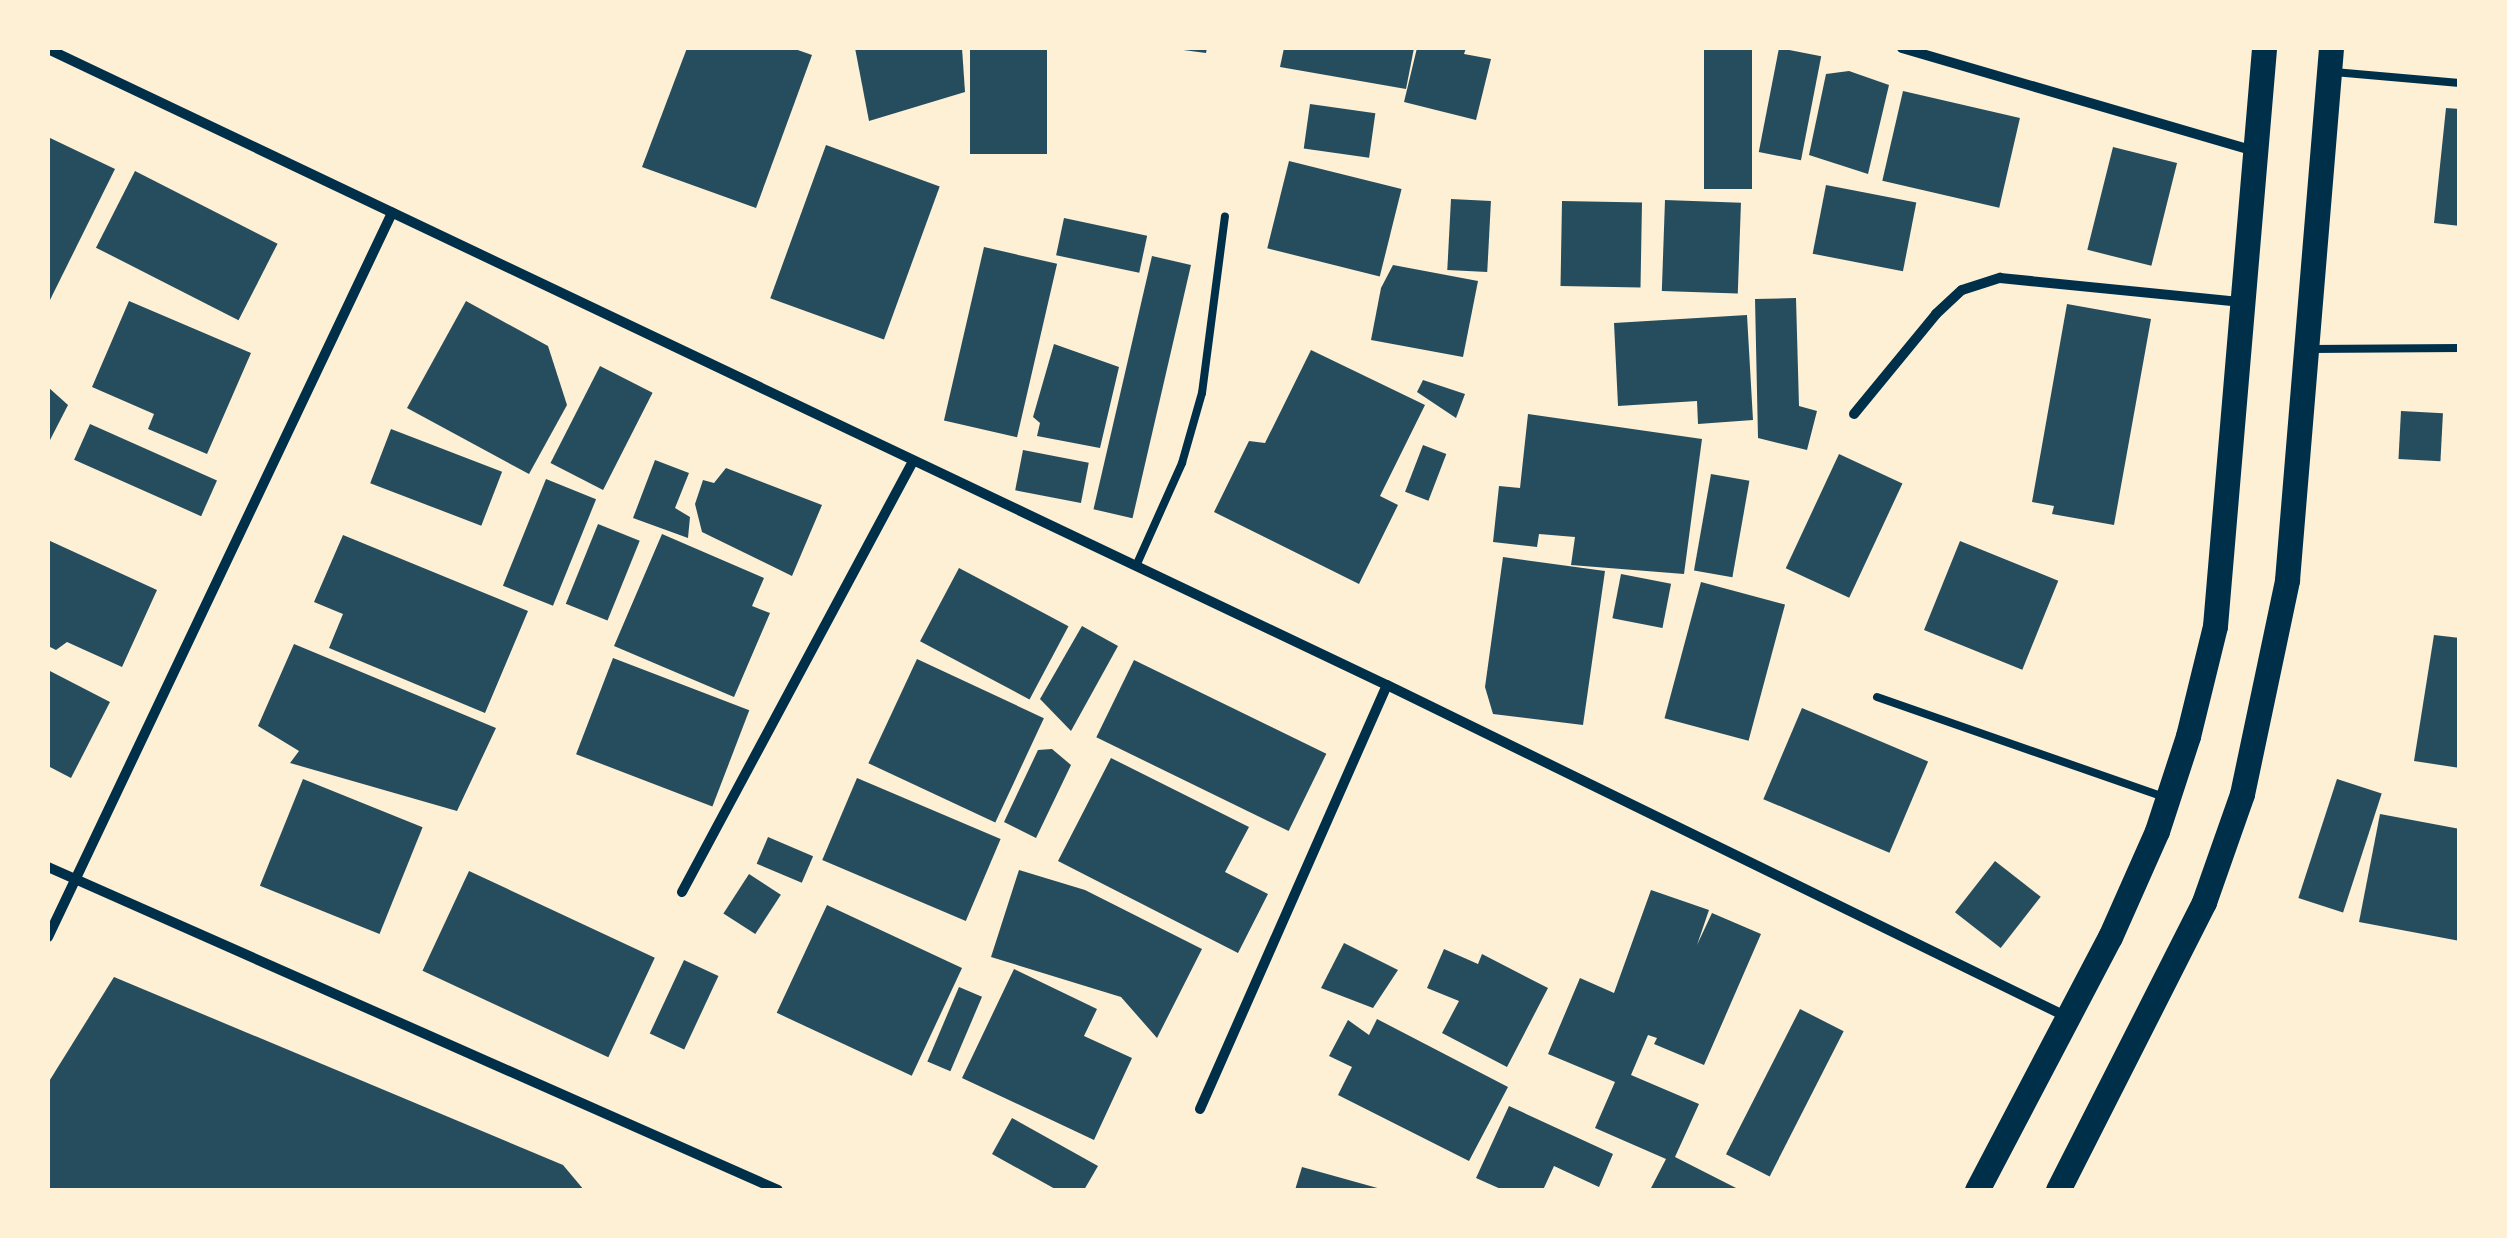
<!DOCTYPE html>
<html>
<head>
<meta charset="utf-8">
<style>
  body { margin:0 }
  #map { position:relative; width:2507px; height:1238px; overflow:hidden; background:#fdf0d5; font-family:Figtree,sans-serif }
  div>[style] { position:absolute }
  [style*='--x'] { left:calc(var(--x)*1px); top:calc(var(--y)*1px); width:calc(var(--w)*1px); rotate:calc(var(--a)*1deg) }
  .building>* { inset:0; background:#264d5e; transform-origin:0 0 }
  .service>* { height:8px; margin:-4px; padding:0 4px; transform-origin:4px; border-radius:4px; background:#003049 }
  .minor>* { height:10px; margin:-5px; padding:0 5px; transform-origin:5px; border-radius:5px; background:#003049 }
  .primary>* { height:25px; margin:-12.5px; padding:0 12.5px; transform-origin:12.5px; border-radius:12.5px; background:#003049 }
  span { translate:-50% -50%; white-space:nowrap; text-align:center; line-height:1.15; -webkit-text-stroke:9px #fdf0d5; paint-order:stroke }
  .frame { position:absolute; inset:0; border:50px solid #fdf0d5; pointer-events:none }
</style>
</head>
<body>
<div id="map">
  <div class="building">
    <div style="clip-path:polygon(687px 48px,792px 48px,812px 55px,756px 208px,642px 167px)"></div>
    <div style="clip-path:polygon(855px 48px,962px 48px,965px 92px,869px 121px)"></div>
    <div style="left:970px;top:48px;width:77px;height:106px"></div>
    <div style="clip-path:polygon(1168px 48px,1207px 48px,1206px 53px)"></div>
    <div style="clip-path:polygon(1284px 48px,1414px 48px,1406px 89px,1280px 67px)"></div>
    <div style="clip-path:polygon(1417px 48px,1466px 48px,1464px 54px,1491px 59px,1476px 120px,1404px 102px)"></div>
    <div style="left:1704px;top:48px;width:48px;height:141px"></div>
    <div style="left:1779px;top:48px;width:43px;height:106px;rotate:11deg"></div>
    <div style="clip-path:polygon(1849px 71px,1889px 85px,1868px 174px,1809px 155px,1826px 74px)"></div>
    <div style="left:1903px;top:91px;width:120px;height:92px;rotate:13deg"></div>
    <div style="left:1310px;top:104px;width:66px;height:45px;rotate:8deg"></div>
    <div style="clip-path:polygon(2446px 108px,2460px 109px,2460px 226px,2434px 223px)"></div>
    <div style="clip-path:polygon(48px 137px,115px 169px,48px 304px)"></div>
    <div style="left:826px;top:145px;width:121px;height:163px;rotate:20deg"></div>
    <div style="left:2113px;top:147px;width:66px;height:106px;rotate:14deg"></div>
    <div style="left:1289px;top:161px;width:116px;height:90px;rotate:14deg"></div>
    <div style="left:135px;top:171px;width:160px;height:86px;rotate:27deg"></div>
    <div style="left:1826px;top:185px;width:92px;height:70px;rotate:11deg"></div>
    <div style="left:1451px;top:199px;width:40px;height:71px;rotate:3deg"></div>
    <div style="left:1665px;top:200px;width:76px;height:91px;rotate:2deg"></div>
    <div style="left:1562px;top:201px;width:80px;height:85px;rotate:1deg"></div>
    <div style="left:1064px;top:218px;width:85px;height:38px;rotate:12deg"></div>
    <div style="left:984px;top:247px;width:75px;height:178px;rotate:13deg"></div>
    <div style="left:1152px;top:256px;width:40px;height:260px;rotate:13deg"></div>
    <div style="clip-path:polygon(1393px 265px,1478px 281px,1463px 357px,1371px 340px,1381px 288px)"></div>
    <div style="clip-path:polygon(1796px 298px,1799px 406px,1817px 411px,1807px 450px,1758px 438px,1755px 299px)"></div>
    <div style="clip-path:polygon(129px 301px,251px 353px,207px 454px,148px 429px,154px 414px,92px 387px)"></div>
    <div style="clip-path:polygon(466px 301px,548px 346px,567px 405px,529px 474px,407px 408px)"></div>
    <div style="clip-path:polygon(2067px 304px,2151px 319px,2114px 525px,2052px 514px,2054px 506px,2032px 502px)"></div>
    <div style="clip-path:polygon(1747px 315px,1753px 420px,1698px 424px,1697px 401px,1618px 406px,1614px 323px)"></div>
    <div style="clip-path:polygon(1054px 344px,1119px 367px,1100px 448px,1037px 436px,1040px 423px,1033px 417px)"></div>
    <div style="clip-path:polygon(1311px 350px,1425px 405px,1380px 496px,1398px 505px,1359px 584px,1214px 512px,1249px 441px,1265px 443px)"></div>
    <div style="left:600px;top:366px;width:59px;height:109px;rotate:27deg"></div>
    <div style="clip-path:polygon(1423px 380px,1465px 394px,1456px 418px,1417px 392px)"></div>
    <div style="clip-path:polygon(48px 387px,68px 405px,48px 444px)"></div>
    <div style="left:2401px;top:411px;width:42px;height:48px;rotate:3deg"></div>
    <div style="clip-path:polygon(1528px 414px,1702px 439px,1684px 574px,1571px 565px,1575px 537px,1539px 534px,1537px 547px,1493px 542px,1499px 486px,1520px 488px)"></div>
    <div style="left:90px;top:424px;width:139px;height:39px;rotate:24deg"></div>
    <div style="left:391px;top:429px;width:119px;height:58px;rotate:21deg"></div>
    <div style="left:1423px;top:445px;width:25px;height:50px;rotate:21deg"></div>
    <div style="left:1023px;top:450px;width:67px;height:41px;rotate:11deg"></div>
    <div style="left:1839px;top:454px;width:70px;height:126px;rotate:25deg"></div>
    <div style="clip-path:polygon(655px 460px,689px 473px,675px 508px,690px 517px,688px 538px,633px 518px)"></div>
    <div style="clip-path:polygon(726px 468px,822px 505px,792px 576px,702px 532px,695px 504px,703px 480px,714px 483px)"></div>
    <div style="left:1711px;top:474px;width:39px;height:98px;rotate:10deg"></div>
    <div style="left:546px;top:479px;width:54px;height:115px;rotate:22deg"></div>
    <div style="left:598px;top:524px;width:45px;height:86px;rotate:22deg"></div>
    <div style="clip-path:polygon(662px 534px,764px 578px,752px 606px,770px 613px,734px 697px,614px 646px)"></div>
    <div style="clip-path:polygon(343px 535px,528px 611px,485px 713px,329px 648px,343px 614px,314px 602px)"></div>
    <div style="clip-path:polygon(48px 540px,157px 590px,122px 667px,67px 642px,56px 650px,48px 646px)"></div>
    <div style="left:1960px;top:541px;width:106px;height:96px;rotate:22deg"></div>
    <div style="clip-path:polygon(1503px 557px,1605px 571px,1583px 725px,1493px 714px,1485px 687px)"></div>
    <div style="left:959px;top:568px;width:124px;height:83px;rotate:28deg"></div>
    <div style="left:1621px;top:574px;width:51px;height:45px;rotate:11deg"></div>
    <div style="left:1701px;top:582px;width:87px;height:141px;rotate:15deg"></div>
    <div style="clip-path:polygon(1082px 626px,1118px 646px,1071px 731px,1040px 699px)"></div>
    <div style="clip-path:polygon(2434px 635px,2460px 638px,2460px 768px,2414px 761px)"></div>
    <div style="clip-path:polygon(294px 644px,496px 728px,457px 811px,290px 763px,299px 751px,258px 726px)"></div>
    <div style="left:613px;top:658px;width:146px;height:103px;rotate:21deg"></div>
    <div style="left:917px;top:659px;width:140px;height:115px;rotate:25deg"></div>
    <div style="left:1134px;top:660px;width:214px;height:86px;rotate:26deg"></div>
    <div style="clip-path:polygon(48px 670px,110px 702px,71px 778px,48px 766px)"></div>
    <div style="left:1802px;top:708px;width:137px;height:99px;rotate:23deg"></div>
    <div style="clip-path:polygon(1052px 749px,1071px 765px,1036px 838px,1004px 822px,1038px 750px)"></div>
    <div style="clip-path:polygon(1111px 758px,1249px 827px,1225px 872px,1268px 894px,1238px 953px,1058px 861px)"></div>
    <div style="left:857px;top:778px;width:156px;height:89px;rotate:23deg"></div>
    <div style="left:303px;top:779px;width:129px;height:115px;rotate:22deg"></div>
    <div style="left:2337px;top:779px;width:47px;height:125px;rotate:18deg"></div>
    <div style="clip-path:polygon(2380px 814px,2460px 829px,2460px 941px,2359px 922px)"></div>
    <div style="left:768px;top:837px;width:49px;height:29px;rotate:23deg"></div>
    <div style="left:1995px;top:861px;width:58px;height:65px;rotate:38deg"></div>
    <div style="clip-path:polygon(1019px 870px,1085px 890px,1202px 949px,1157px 1038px,1121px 997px,991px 957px)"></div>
    <div style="left:469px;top:871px;width:205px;height:110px;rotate:25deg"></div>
    <div style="left:749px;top:874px;width:38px;height:47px;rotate:33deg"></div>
    <div style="clip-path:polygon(1651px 890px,1709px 910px,1697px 945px,1712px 913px,1761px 934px,1704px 1065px,1654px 1044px,1657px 1038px,1648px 1035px,1631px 1075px,1699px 1104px,1675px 1157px,1740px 1190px,1650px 1190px,1666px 1159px,1595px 1128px,1615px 1082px,1548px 1054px,1580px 978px,1614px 993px)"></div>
    <div style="left:827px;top:905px;width:149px;height:119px;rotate:25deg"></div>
    <div style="clip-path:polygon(1344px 943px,1398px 970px,1373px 1008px,1321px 988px)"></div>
    <div style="clip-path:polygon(1444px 949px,1478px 964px,1482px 954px,1548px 988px,1507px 1067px,1442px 1033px,1459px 1001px,1427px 988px)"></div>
    <div style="left:684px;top:960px;width:38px;height:81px;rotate:25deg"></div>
    <div style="clip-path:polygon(1014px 969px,1097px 1009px,1084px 1036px,1132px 1058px,1094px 1140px,962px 1078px)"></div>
    <div style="clip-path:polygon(114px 977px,563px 1165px,584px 1190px,48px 1190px,48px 1083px)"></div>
    <div style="left:959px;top:987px;width:25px;height:81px;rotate:23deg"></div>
    <div style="left:1800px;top:1009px;width:49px;height:163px;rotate:27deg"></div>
    <div style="clip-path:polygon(1377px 1019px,1508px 1087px,1469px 1161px,1338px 1095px,1352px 1067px,1329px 1056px,1348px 1020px,1369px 1035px)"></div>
    <div style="clip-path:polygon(1509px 1106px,1613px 1154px,1599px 1187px,1554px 1166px,1543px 1190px,1503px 1190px,1476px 1178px)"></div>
    <div style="clip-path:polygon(1012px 1118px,1098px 1166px,1084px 1190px,1057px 1190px,992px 1154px)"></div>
    <div style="clip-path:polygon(1302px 1167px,1381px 1189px,1381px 1190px,1295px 1190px)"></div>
  </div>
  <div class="service">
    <div style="--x:2334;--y:72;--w:126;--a:5"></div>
    <div style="--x:2310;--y:349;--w:150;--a:-0.4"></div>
    <div style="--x:1136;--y:566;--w:113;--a:-65.9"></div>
    <div style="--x:1182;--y:463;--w:73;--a:-74.1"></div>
    <div style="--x:1202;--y:393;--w:178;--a:-82.6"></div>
    <div style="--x:1877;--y:697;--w:304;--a:19.2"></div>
  </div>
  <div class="minor">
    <div style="--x:1902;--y:48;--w:368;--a:16.3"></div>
    <div style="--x:48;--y:49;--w:1482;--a:25.41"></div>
    <div style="--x:1387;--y:685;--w:757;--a:26.02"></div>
    <div style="--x:1854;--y:414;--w:129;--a:-50.6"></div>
    <div style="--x:1936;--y:314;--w:35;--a:-43"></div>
    <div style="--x:1962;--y:290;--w:40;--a:-18"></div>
    <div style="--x:2000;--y:278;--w:243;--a:5.7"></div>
    <div style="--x:48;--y:867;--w:798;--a:23.87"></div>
    <div style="--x:682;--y:892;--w:489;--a:-61.8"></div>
    <div style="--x:48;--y:937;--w:802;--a:-64.59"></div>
    <div style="--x:1200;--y:1109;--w:463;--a:-66.2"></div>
  </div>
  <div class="primary">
    <div style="--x:1977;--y:1190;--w:286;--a:-62.3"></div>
    <div style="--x:2110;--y:937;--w:116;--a:-66.1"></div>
    <div style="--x:2157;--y:831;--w:100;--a:-71.9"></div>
    <div style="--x:2188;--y:736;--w:113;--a:-76.2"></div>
    <div style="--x:2215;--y:626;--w:580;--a:-85.15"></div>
    <div style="--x:2058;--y:1190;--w:323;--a:-63.1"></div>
    <div style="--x:2204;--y:902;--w:114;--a:-70.6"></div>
    <div style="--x:2242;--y:794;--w:219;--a:-78.1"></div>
    <div style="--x:2287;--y:580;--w:534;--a:-85.27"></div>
  </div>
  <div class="frame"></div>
</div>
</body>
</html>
